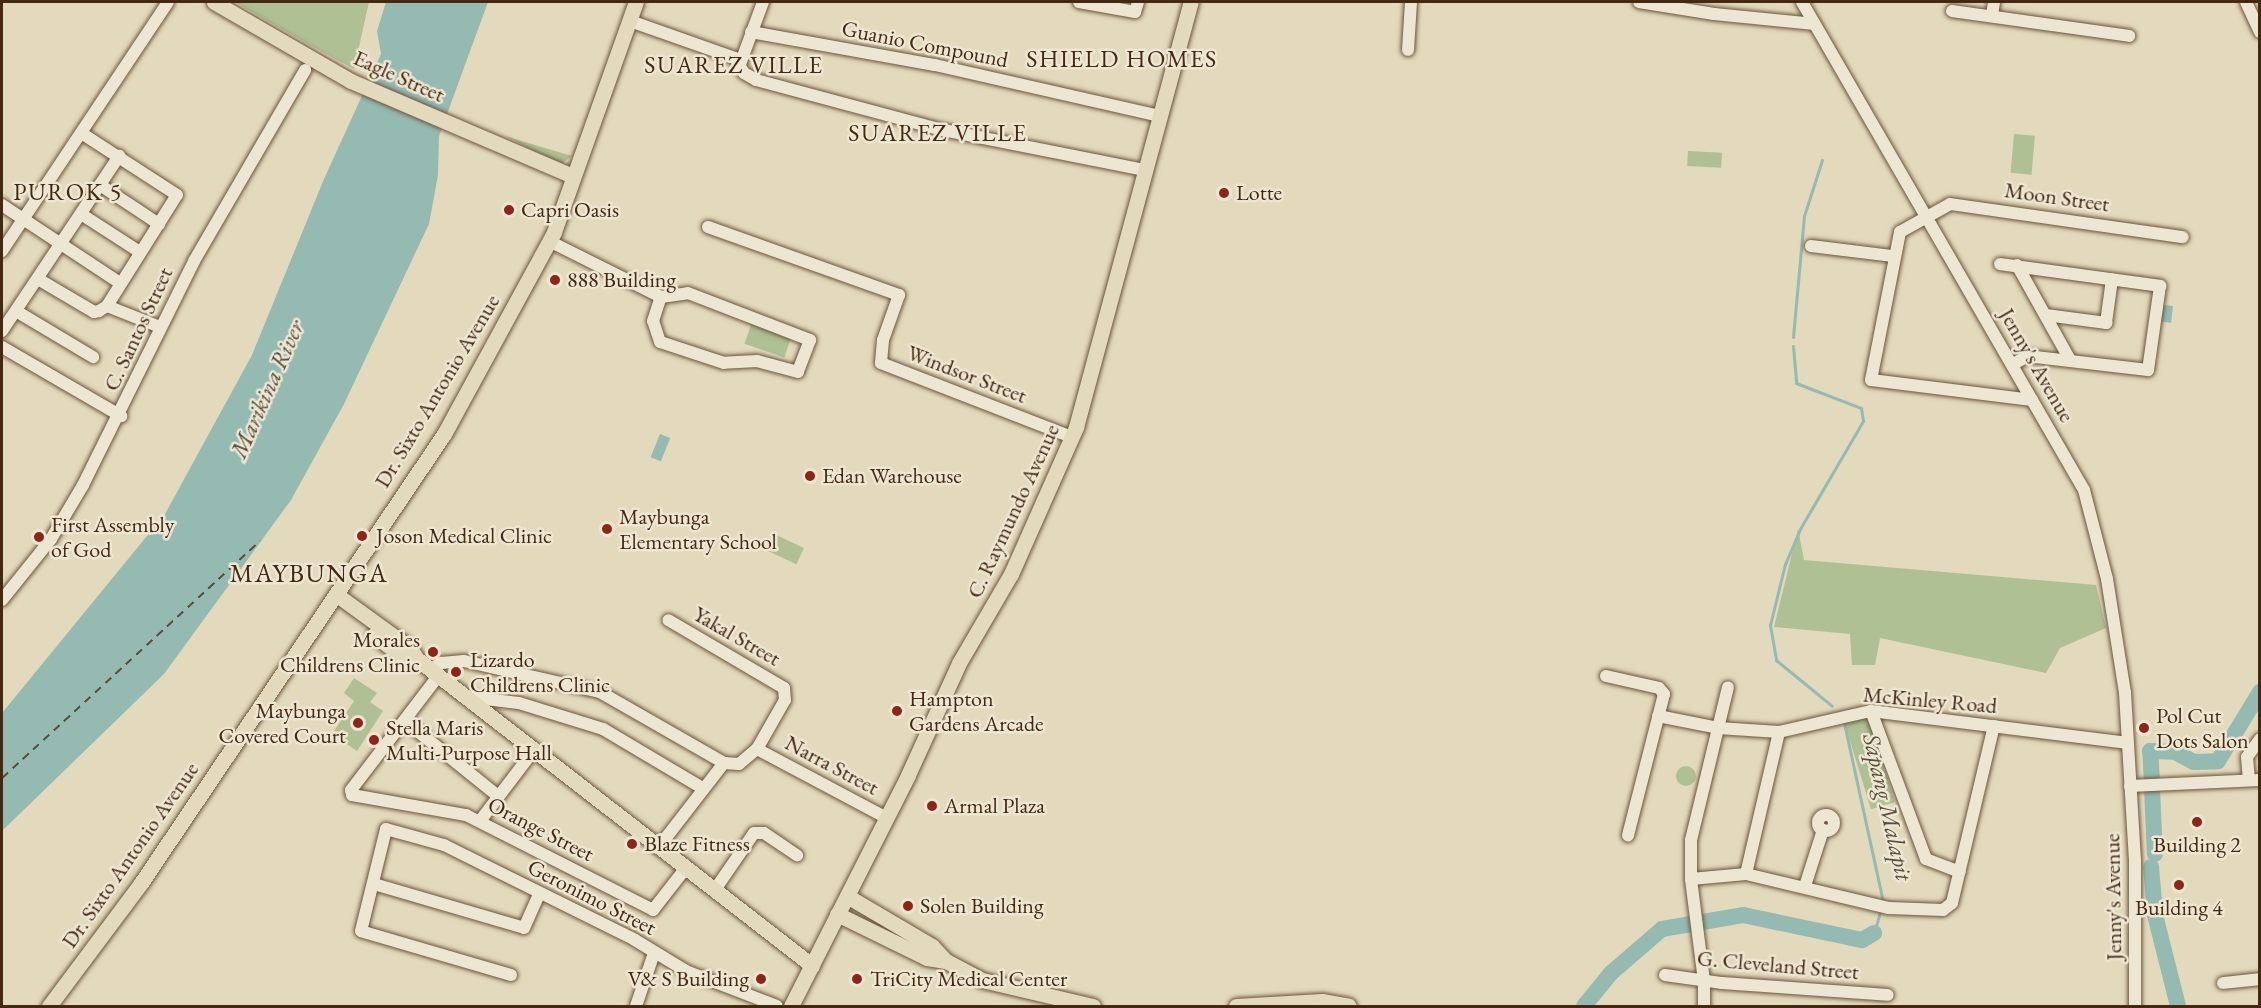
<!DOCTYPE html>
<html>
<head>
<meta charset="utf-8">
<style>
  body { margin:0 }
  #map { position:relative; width:2261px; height:1008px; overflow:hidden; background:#e3d9bc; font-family:"EB Garamond",serif }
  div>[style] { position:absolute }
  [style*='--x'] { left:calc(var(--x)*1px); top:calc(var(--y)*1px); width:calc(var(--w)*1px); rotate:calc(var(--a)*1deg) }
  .green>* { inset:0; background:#aec094; transform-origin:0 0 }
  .round { border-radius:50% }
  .water>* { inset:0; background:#95bab2; transform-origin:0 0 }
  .stream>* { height:3px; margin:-1.5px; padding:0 1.5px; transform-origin:1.5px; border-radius:1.5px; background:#95bab2 }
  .river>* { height:16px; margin:-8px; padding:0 8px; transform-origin:8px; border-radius:8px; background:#95bab2 }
  .ferry>* { height:1.5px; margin-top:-0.75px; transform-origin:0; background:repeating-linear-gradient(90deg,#594c3a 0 8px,transparent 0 14px) }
  .roads { filter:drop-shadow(0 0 2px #6c543c) drop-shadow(0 0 2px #6c543c) }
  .minor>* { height:12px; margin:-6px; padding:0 6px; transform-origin:6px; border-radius:6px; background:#ede6d3 }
  .minor>.ring { margin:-6px; padding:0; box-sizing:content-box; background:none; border:12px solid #ede6d3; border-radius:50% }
  .major>* { height:15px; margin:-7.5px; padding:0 7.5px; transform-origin:7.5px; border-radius:7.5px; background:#e3d9bc }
  .dots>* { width:16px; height:16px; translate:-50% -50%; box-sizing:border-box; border:3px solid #ede6d3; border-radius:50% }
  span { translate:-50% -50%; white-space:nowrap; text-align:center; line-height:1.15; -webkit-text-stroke:5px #ede6d3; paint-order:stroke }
  .street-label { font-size:22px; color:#452812 }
  .poi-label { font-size:22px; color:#452812 }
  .left { translate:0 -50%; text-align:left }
  .right { translate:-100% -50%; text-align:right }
  .neighbourhood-label { font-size:24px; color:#452812; letter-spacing:1.5px }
  .water-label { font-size:24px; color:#594c3a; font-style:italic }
  .quarter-label { font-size:26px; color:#452812; letter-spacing:1.5px }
  .frame { position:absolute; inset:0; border:3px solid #452812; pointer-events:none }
</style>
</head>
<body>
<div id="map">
  <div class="green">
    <div style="clip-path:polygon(235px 2px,369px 2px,354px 69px,308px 44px)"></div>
    <div style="left:2014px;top:134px;width:21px;height:39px;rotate:5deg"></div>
    <div style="clip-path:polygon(505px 136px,572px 156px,561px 164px)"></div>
    <div style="left:1688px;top:151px;width:34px;height:15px;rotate:3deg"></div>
    <div style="left:752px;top:322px;width:42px;height:23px;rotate:19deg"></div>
    <div style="clip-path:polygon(1798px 529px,1804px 560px,2096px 585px,2106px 628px,2060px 648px,2046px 673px,1880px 638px,1875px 665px,1852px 665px,1850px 634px,1774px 627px)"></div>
    <div style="left:774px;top:534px;width:33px;height:18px;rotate:25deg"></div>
    <div style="clip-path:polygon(354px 678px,377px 693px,370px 702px,383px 711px,357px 751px,332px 734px,354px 701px,344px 693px)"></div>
    <div style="left:1868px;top:714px;width:92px;height:25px;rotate:73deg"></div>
    <div class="round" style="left:1676px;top:766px;width:20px;height:20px"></div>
  </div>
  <div class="water">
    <div style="clip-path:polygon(386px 2px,488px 2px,439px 136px,438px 175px,429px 224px,344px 404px,291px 500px,164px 674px,2px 831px,2px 713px,165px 514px,252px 355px,324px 179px,381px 54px,377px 31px)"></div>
    <div style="clip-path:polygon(2163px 305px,2173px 306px,2171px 323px,2160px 321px)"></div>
    <div style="left:660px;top:434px;width:11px;height:25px;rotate:22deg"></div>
  </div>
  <div class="stream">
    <div style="--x:1793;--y:337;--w:121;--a:-84.8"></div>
    <div style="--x:1804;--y:216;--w:59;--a:-72.2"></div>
    <div style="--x:1793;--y:346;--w:37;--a:85"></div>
    <div style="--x:1796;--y:383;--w:70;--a:21"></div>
    <div style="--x:1861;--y:408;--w:13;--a:81"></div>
    <div style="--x:1863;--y:421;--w:125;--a:120.3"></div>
    <div style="--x:1800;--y:529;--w:38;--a:113"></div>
    <div style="--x:1785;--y:564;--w:63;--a:103.8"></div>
    <div style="--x:1770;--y:625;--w:36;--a:80"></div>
    <div style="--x:1776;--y:660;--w:72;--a:39.4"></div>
    <div style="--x:1844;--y:723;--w:183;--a:77.7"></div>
    <div style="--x:1874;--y:933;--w:25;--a:-74"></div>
  </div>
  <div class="river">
    <div style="--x:2152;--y:784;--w:33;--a:-93"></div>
    <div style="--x:2150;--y:751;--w:25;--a:2"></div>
    <div style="--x:2175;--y:752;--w:21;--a:28"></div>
    <div style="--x:2194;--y:762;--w:24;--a:-2"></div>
    <div style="--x:2218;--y:761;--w:81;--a:-58.7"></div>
    <div style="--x:2152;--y:789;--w:65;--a:87.4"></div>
    <div style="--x:2151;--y:867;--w:36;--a:85"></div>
    <div style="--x:2154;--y:911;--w:98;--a:75.8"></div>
    <div style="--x:1584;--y:1006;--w:43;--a:-50.7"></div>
    <div style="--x:1611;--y:973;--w:67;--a:-40.8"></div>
    <div style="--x:1662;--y:929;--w:82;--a:-9.8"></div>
    <div style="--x:1743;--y:915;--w:122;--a:11.9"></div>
    <div style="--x:1862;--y:940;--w:14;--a:-30"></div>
  </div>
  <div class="ferry">
    <div style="--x:2;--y:778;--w:350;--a:-42.6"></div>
  </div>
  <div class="roads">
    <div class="minor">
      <div style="--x:1079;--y:2;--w:57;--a:10.1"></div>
      <div style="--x:1135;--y:12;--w:10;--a:-73"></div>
      <div style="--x:1639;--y:2;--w:76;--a:9.1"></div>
      <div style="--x:1714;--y:14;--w:101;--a:5.7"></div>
      <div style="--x:1802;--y:2;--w:564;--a:59.98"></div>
      <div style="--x:2084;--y:490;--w:92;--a:75.5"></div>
      <div style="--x:2107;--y:579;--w:115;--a:81"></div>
      <div style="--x:2125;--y:693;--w:166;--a:86.6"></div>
      <div style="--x:2135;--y:859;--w:147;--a:90"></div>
      <div style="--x:2246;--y:2;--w:33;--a:65"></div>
      <div style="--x:1952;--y:11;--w:179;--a:8"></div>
      <div style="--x:1992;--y:15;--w:13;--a:-81"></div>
      <div style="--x:630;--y:21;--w:111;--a:19.4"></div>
      <div style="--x:735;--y:58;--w:17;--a:59"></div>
      <div style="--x:744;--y:73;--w:14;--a:30"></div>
      <div style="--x:756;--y:80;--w:194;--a:15"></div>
      <div style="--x:943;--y:130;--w:206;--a:11.2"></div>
      <div style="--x:751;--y:32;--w:187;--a:10.2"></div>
      <div style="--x:935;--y:65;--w:231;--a:12.8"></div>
      <div style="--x:1408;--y:50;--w:48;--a:-86.4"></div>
      <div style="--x:739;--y:67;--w:69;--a:-69.7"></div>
      <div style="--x:100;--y:185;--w:71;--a:33.5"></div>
      <div style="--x:2;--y:205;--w:141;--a:33.5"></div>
      <div style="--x:81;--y:214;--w:70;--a:32.8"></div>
      <div style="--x:708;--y:227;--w:203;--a:19.6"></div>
      <div style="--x:899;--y:295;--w:48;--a:109.6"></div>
      <div style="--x:883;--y:340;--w:23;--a:95"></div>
      <div style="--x:881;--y:363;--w:205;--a:21.2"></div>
      <div style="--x:549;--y:241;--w:125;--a:26.6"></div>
      <div style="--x:661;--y:297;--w:27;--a:-8"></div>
      <div style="--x:688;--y:293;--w:131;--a:21.1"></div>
      <div style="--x:810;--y:340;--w:34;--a:111"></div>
      <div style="--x:798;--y:372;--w:42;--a:-165"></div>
      <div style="--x:757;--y:361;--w:33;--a:177"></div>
      <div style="--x:724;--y:363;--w:67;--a:-161.8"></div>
      <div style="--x:660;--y:342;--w:22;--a:-108"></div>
      <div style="--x:653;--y:321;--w:25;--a:-72"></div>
      <div style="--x:1811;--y:246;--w:83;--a:7"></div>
      <div style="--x:2;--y:251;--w:299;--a:-56.3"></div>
      <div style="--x:2000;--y:264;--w:162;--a:7.8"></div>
      <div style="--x:2160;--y:286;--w:85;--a:98.1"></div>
      <div style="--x:2148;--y:370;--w:122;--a:-173.4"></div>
      <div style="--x:2027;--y:356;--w:17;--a:149"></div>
      <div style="--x:2017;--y:265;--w:109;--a:60.8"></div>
      <div style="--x:38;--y:279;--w:65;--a:30.5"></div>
      <div style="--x:94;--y:312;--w:5;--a:-11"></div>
      <div style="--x:99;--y:311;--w:9;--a:-32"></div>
      <div style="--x:107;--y:306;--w:131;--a:-57.8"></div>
      <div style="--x:177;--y:195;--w:114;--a:-147.1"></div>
      <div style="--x:107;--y:306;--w:57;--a:21.6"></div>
      <div style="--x:16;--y:311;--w:90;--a:30.9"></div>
      <div style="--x:2046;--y:315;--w:61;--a:7.6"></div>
      <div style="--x:2106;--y:323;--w:44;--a:-82.2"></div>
      <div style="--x:2;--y:331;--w:211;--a:-56.2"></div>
      <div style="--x:2;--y:347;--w:138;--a:30.1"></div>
      <div style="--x:2032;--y:400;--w:162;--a:-172.9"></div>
      <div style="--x:1871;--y:380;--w:151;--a:-78.9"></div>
      <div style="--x:1900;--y:232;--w:57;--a:-29.2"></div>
      <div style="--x:1950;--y:204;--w:235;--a:8.1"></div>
      <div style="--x:2;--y:600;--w:78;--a:-51.2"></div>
      <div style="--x:51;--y:539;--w:63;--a:-59.3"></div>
      <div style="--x:83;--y:485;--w:250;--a:-63.6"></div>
      <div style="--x:194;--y:261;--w:221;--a:-59.8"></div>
      <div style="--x:431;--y:669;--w:12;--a:-31"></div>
      <div style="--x:441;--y:663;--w:23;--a:-5"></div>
      <div style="--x:464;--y:661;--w:139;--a:12.8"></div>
      <div style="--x:600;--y:692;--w:143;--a:29.8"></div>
      <div style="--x:724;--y:763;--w:15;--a:4"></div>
      <div style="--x:739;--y:764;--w:23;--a:-40"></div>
      <div style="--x:757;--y:749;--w:56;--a:-60.3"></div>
      <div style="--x:785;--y:700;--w:12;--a:-95"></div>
      <div style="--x:784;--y:688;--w:134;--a:-149.6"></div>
      <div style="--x:439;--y:675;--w:145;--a:127.4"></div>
      <div style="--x:351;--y:790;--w:5;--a:79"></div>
      <div style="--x:352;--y:795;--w:116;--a:10"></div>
      <div style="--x:466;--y:815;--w:210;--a:26.9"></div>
      <div style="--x:653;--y:910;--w:52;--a:-52"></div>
      <div style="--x:1606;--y:676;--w:54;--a:12.8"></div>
      <div style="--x:1659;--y:688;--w:8;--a:50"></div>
      <div style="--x:1664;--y:694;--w:146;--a:104.3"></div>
      <div style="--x:468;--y:697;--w:51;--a:6.7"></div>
      <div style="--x:519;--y:703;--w:88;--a:17.2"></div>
      <div style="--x:603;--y:729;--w:117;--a:30.7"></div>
      <div style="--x:1871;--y:711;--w:158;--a:69.6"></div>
      <div style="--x:1926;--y:859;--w:36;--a:21"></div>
      <div style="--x:1658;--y:716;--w:61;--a:11.3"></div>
      <div style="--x:1718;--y:728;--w:61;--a:3.8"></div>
      <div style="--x:1779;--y:732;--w:94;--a:-12.9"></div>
      <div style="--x:1871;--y:711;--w:259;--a:7.1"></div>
      <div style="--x:405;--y:721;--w:119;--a:38.9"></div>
      <div style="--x:757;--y:749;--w:147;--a:28"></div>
      <div style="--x:2249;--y:780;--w:23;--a:-95"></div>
      <div style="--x:2247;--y:757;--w:22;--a:-54"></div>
      <div style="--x:2130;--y:786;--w:130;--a:-2.6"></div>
      <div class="ring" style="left:1818px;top:815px;width:4px;height:4px"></div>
      <div style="--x:480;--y:821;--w:89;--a:-52.7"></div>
      <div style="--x:658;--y:848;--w:108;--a:-52.2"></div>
      <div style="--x:1746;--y:874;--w:146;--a:-76.9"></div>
      <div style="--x:1691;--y:879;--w:55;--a:-5.2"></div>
      <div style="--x:1746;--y:874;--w:147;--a:13.4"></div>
      <div style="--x:1889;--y:908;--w:54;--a:2.1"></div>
      <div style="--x:1943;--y:910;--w:11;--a:-38"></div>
      <div style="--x:1952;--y:903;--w:182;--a:-76.7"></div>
      <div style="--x:374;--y:884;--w:156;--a:16.3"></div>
      <div style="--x:524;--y:928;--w:37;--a:-66"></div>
      <div style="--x:1805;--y:886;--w:59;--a:-72.2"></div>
      <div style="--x:714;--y:891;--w:70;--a:-55.4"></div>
      <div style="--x:754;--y:833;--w:10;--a:0"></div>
      <div style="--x:764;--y:833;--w:40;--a:34"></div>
      <div style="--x:511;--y:975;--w:156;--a:-163.7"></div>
      <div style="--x:361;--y:931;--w:105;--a:-76.2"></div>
      <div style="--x:386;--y:829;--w:60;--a:15.4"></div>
      <div style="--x:444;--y:845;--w:213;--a:26.4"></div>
      <div style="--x:635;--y:940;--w:60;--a:31.3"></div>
      <div style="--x:686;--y:971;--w:97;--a:21"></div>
      <div style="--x:1665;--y:975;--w:58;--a:8"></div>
      <div style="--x:1722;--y:983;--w:166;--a:4.1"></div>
      <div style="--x:2223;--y:983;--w:37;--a:-6"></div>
      <div style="--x:636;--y:1006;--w:56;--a:-71.2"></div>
      <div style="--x:1704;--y:1006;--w:25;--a:-90"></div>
      <div style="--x:1704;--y:981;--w:103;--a:-97.3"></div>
      <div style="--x:1691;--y:879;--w:39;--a:-90"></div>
      <div style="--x:1691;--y:840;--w:157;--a:-76.4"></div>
    </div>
    <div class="major">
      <div style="--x:214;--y:2;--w:158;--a:30"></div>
      <div style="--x:351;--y:81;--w:241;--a:23.2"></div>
      <div style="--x:337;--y:595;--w:90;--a:36"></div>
      <div style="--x:410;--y:648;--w:13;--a:58"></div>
      <div style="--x:417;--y:659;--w:500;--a:37.8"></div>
      <div style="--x:374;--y:635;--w:38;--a:37"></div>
      <div style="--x:404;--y:658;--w:13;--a:4"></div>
      <div style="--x:847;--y:896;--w:99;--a:30.5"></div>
      <div style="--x:932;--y:946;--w:21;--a:47"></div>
      <div style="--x:837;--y:914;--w:100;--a:26.1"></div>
      <div style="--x:927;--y:958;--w:19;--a:9"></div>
      <div style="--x:946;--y:961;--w:41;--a:27.8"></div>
      <div style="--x:982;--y:980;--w:114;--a:13.2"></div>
      <div style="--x:49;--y:1006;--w:154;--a:-53.2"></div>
      <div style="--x:141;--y:883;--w:542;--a:-55.99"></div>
      <div style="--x:444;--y:434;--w:230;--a:-61.4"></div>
      <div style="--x:554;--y:232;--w:244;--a:-70.4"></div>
      <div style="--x:791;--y:1006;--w:259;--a:-63.1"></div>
      <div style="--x:908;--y:775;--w:123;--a:-65.5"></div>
      <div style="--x:959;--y:663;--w:103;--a:-59.7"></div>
      <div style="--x:1011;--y:574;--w:161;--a:-66.1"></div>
      <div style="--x:1076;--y:427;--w:440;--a:-74.9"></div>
      <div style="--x:1236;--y:1006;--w:86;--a:-3.3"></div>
      <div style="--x:1322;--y:1001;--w:27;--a:10"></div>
    </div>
  </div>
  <div class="dots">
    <div style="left:1224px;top:193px;background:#8f2418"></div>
    <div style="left:509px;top:210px;background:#8f2418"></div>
    <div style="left:555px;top:280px;background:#8f2418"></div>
    <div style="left:810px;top:476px;background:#8f2418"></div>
    <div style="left:607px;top:529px;background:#8f2418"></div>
    <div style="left:362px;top:536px;background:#8f2418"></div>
    <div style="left:39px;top:537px;background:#8f2418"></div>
    <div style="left:433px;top:652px;background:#8f2418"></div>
    <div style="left:456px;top:672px;background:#8f2418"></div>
    <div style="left:897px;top:711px;background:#8f2418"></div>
    <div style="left:358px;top:723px;background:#8f2418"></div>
    <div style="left:2144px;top:728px;background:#8f2418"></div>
    <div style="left:374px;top:740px;background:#8f2418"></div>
    <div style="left:932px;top:806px;background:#8f2418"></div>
    <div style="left:2197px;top:822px;background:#8f2418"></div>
    <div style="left:632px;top:844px;background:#8f2418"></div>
    <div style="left:2179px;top:885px;background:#8f2418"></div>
    <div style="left:908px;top:906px;background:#8f2418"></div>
    <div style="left:761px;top:979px;background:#8f2418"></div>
    <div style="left:857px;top:979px;background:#8f2418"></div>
  </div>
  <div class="street-label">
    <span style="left:925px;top:44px;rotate:11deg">Guanio Compound</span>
    <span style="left:399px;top:76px;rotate:24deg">Eagle Street</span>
    <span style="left:2057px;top:197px;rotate:8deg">Moon Street</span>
    <span style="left:138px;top:329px;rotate:-65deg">C. Santos Street</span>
    <span style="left:2037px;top:365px;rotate:60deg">Jenny's Avenue</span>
    <span style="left:967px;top:374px;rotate:21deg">Windsor Street</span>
    <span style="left:437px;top:391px;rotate:-59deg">Dr. Sixto Antonio Avenue</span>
    <span style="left:1013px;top:511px;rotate:-65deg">C. Raymundo Avenue</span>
    <span style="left:737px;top:636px;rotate:30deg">Yakal Street</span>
    <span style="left:1930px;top:700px;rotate:5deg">McKinley Road</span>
    <span style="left:832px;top:765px;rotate:28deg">Narra Street</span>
    <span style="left:541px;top:829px;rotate:27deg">Orange Street</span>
    <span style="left:130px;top:855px;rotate:-55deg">Dr. Sixto Antonio Avenue</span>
    <span style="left:592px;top:897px;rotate:27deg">Geronimo Street</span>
    <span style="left:2113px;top:897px;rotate:-91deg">Jenny's Avenue</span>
    <span style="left:1778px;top:965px;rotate:5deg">G. Cleveland Street</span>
  </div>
  <div class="poi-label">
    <span class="left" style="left:1236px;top:193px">Lotte</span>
    <span class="left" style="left:521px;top:210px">Capri Oasis</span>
    <span class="left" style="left:567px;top:280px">888 Building</span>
    <span class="left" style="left:822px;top:476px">Edan Warehouse</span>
    <span class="left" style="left:619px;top:529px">Maybunga<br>Elementary School</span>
    <span class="left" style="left:51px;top:537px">First Assembly<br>of God</span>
    <span class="left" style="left:376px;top:536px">Joson Medical Clinic</span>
    <span class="right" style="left:420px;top:652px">Morales<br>Childrens Clinic</span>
    <span class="left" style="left:470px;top:672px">Lizardo<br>Childrens Clinic</span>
    <span class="left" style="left:909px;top:711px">Hampton<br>Gardens Arcade</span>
    <span class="right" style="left:346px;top:723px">Maybunga<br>Covered Court</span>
    <span class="left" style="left:2156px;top:728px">Pol Cut<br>Dots Salon</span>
    <span class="left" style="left:386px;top:740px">Stella Maris<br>Multi-Purpose Hall</span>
    <span class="left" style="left:944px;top:806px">Armal Plaza</span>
    <span class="left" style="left:644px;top:844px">Blaze Fitness</span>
    <span style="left:2197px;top:845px">Building 2</span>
    <span class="left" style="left:920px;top:906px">Solen Building</span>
    <span style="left:2179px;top:908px">Building 4</span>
    <span class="right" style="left:749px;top:979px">V&amp; S Building</span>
    <span class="left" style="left:870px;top:979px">TriCity Medical Center</span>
  </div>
  <div class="neighbourhood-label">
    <span style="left:1122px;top:59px">SHIELD HOMES</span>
    <span style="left:734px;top:65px">SUAREZ VILLE</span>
    <span style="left:938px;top:133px">SUAREZ VILLE</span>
    <span style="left:68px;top:192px">PUROK 5</span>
  </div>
  <div class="water-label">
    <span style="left:267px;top:389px;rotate:-66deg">Marikina River</span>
    <span style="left:1888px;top:807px;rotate:77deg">Sapang Malapit</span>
  </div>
  <div class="quarter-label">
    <span style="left:309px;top:574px">MAYBUNGA</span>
  </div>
  <div class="frame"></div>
</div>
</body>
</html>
